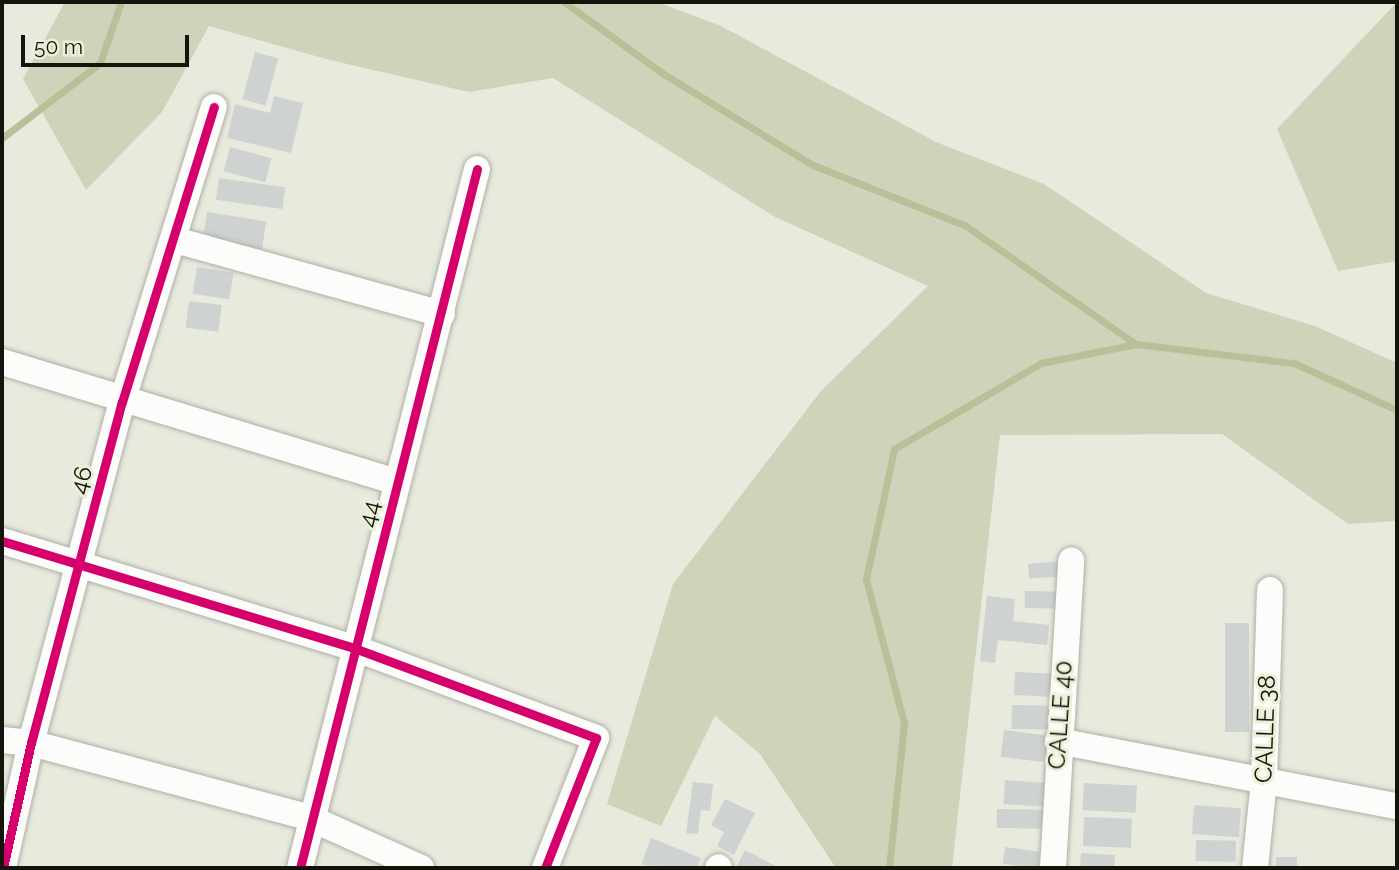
<!DOCTYPE html>
<html>
<head>
<meta charset="utf-8">
<style>
  body { margin:0 }
  #map { position:relative; width:1399px; height:870px; overflow:hidden; background:#e8eade; font-family:Raleway,sans-serif }
  div>[style] { position:absolute }
  [style*='--x'] { left:calc(var(--x)*1px); top:calc(var(--y)*1px); width:calc(var(--w)*1px); rotate:calc(var(--a)*1deg) }
  .green>* { inset:0; background:#cfd3ba }
  .stream>* { height:7px; margin:-3.5px; padding:0 3.5px; transform-origin:3.5px; border-radius:3.5px; background:#b9bf97 }
  .building>* { inset:0; background:#ced2d0; transform-origin:0 0 }
  .roads { filter:drop-shadow(0 0 2px #aeb0a6) drop-shadow(0 0 2px #aeb0a6) }
  .minor>* { height:26px; margin:-13px; padding:0 13px; transform-origin:13px; border-radius:13px; background:#fcfcfa }
  .cycleway>* { height:9px; margin:-4.5px; padding:0 4.5px; transform-origin:4.5px; border-radius:4.5px; background:#d6006c }
  span { translate:-50% -50%; white-space:nowrap; text-align:center; line-height:1.15; -webkit-text-stroke:6px #ecf0d8; paint-order:stroke }
  .street-label { font-size:24px; color:#13140c }
  .frame { position:absolute; inset:0; border:4px solid #13140c; pointer-events:none }
  .scale { position:absolute; left:21px; top:35px; width:168px; height:32px; box-sizing:border-box; border:4px solid #13140c; border-top:0; padding-left:9px; font-size:21px; line-height:24px; white-space:nowrap; color:#13140c; -webkit-text-stroke:5px #ecf0d8; paint-order:stroke }
</style>
</head>
<body>
<div id="map">
  <div class="green">
    <div style="clip-path:polygon(65px 2px,657px 2px,721px 26px,936px 142px,1044px 184px,1206px 293px,1315px 326px,1397px 363px,1397px 521px,1348px 524px,1222px 434px,1000px 435px,952px 868px,836px 868px,760px 754px,715px 716px,661px 826px,607px 804px,673px 584px,821px 391px,928px 286px,775px 217px,553px 78px,469px 92px,330px 60px,209px 26px,162px 112px,86px 190px,23px 79px)"></div>
    <div style="clip-path:polygon(1397px 2px,1397px 261px,1338px 271px,1277px 129px)"></div>
  </div>
  <div class="stream">
    <div style="--x:564;--y:2;--w:121;--a:35.9"></div>
    <div style="--x:662;--y:73;--w:177;--a:31.4"></div>
    <div style="--x:813;--y:165;--w:165;--a:21.7"></div>
    <div style="--x:966;--y:226;--w:207;--a:34.8"></div>
    <div style="--x:2;--y:138;--w:123;--a:-37.4"></div>
    <div style="--x:100;--y:63;--w:65;--a:-71"></div>
    <div style="--x:889;--y:868;--w:146;--a:-84.1"></div>
    <div style="--x:904;--y:723;--w:149;--a:-104.8"></div>
    <div style="--x:866;--y:579;--w:133;--a:-77.8"></div>
    <div style="--x:894;--y:449;--w:170;--a:-30.3"></div>
    <div style="--x:1041;--y:363;--w:97;--a:-11.3"></div>
    <div style="--x:1136;--y:344;--w:159;--a:6.9"></div>
    <div style="--x:1294;--y:363;--w:113;--a:24.5"></div>
  </div>
  <div class="building">
    <div style="left:255px;top:52px;width:24px;height:49px;rotate:15deg"></div>
    <div style="clip-path:polygon(274px 96px,303px 103px,291px 153px,227px 138px,235px 104px,270px 113px)"></div>
    <div style="left:230px;top:147px;width:43px;height:25px;rotate:15deg"></div>
    <div style="left:219px;top:178px;width:67px;height:22px;rotate:8deg"></div>
    <div style="left:207px;top:212px;width:60px;height:28px;rotate:9deg"></div>
    <div style="left:197px;top:267px;width:37px;height:27px;rotate:9deg"></div>
    <div style="left:189px;top:301px;width:33px;height:27px;rotate:7deg"></div>
    <div style="left:1066px;top:561px;width:15px;height:38px;rotate:86deg"></div>
    <div style="left:1025px;top:591px;width:39px;height:17px;rotate:1deg"></div>
    <div style="clip-path:polygon(987px 596px,1015px 599px,1013px 621px,1049px 625px,1047px 645px,998px 640px,995px 663px,980px 661px)"></div>
    <div style="left:1225px;top:623px;width:24px;height:109px"></div>
    <div style="left:1015px;top:672px;width:40px;height:23px;rotate:3deg"></div>
    <div style="left:1012px;top:705px;width:41px;height:24px;rotate:1deg"></div>
    <div style="left:1004px;top:730px;width:49px;height:27px;rotate:7deg"></div>
    <div style="left:1005px;top:780px;width:45px;height:24px;rotate:4deg"></div>
    <div style="clip-path:polygon(693px 782px,713px 784px,710px 811px,701px 810px,698px 834px,686px 833px)"></div>
    <div style="left:1084px;top:783px;width:53px;height:27px;rotate:3deg"></div>
    <div style="clip-path:polygon(725px 799px,755px 813px,734px 855px,717px 846px,724px 832px,711px 825px)"></div>
    <div style="left:1194px;top:805px;width:47px;height:29px;rotate:4deg"></div>
    <div style="left:997px;top:809px;width:47px;height:19px;rotate:1deg"></div>
    <div style="left:1084px;top:817px;width:48px;height:29px;rotate:2deg"></div>
    <div style="clip-path:polygon(651px 838px,701px 858px,697px 868px,641px 865px)"></div>
    <div style="left:1196px;top:840px;width:40px;height:21px;rotate:1deg"></div>
    <div style="left:1005px;top:847px;width:35px;height:17px;rotate:8deg"></div>
    <div style="clip-path:polygon(745px 850px,780px 868px,736px 868px)"></div>
    <div style="clip-path:polygon(1081px 853px,1115px 855px,1114px 868px,1080px 868px)"></div>
    <div style="left:1276px;top:857px;width:21px;height:11px"></div>
  </div>
  <div class="roads">
    <div class="minor">
      <div style="--x:175;--y:240;--w:277;--a:15.5"></div>
      <div style="--x:2;--y:362;--w:413;--a:16.9"></div>
      <div style="--x:2;--y:541;--w:371;--a:16.9"></div>
      <div style="--x:357;--y:649;--w:255;--a:20.4"></div>
      <div style="--x:596;--y:738;--w:140;--a:111.4"></div>
      <div style="--x:2;--y:740;--w:29;--a:6"></div>
      <div style="--x:31;--y:743;--w:289;--a:15"></div>
      <div style="--x:310;--y:818;--w:122;--a:24.2"></div>
      <div style="--x:1058;--y:741;--w:345;--a:10.9"></div>
      <div style="--x:3;--y:868;--w:128;--a:-77.4"></div>
      <div style="--x:31;--y:743;--w:353;--a:-75.1"></div>
      <div style="--x:122;--y:402;--w:309;--a:-72.7"></div>
      <div style="--x:300;--y:868;--w:721;--a:-75.79"></div>
      <div style="--x:718;--y:868;--w:1;--a:-45"></div>
      <div style="--x:1053;--y:868;--w:308;--a:-86.6"></div>
      <div style="--x:1255;--y:868;--w:87;--a:-84.1"></div>
      <div style="--x:1264;--y:781;--w:191;--a:-88.2"></div>
    </div>
  </div>
  <div class="cycleway">
    <div style="--x:2;--y:541;--w:371;--a:16.9"></div>
    <div style="--x:357;--y:649;--w:255;--a:20.4"></div>
    <div style="--x:596;--y:738;--w:140;--a:111.4"></div>
    <div style="--x:3;--y:868;--w:128;--a:-77.4"></div>
    <div style="--x:31;--y:743;--w:353;--a:-75.1"></div>
    <div style="--x:122;--y:402;--w:309;--a:-72.7"></div>
    <div style="--x:300;--y:868;--w:721;--a:-75.79"></div>
  </div>
  <div class="street-label">
    <span style="left:81px;top:480px;rotate:-75deg">46</span>
    <span style="left:369px;top:514px;rotate:-77deg">44</span>
    <span style="left:1060px;top:715px;rotate:-86deg">CALLE 40</span>
    <span style="left:1265px;top:729px;rotate:-88deg">CALLE 38</span>
  </div>
  <div class="frame"></div>
  <div class="scale">50 m</div>
</div>
</body>
</html>
